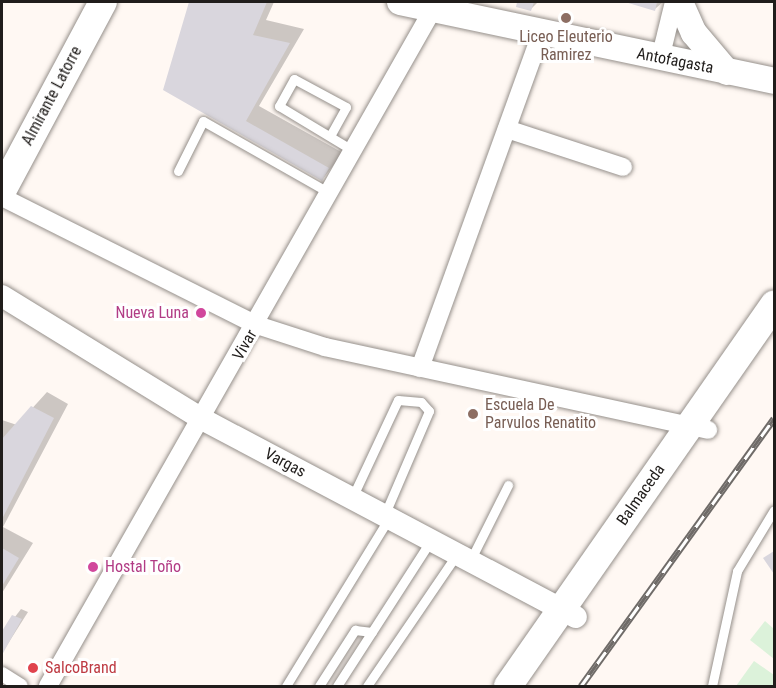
<!DOCTYPE html>
<html>
<head>
<meta charset="utf-8">
<style>
  body { margin:0 }
  #map { position:relative; width:776px; height:688px; overflow:hidden; background:#fff8f3; font-family:"Roboto Condensed",sans-serif }
  div>[style] { position:absolute }
  [style*='--x'] { left:calc(var(--x)*1px); top:calc(var(--y)*1px); width:calc(var(--w)*1px); rotate:calc(var(--a)*1deg) }
  .green>* { inset:0; background:#dcf2da }
  .shadow>* { inset:0; background:#0003 }
  .building>* { inset:0; background:#d9d6dd }
  .roads { filter:drop-shadow(0 0 2px #96908b) drop-shadow(0 0 2px #96908b) }
  .service>* { height:9px; margin:-4.5px; padding:0 4.5px; transform-origin:4.5px; border-radius:4.5px; background:#fff }
  .pedestrian>* { height:14px; margin:-7px; padding:0 7px; transform-origin:7px; border-radius:7px; background:#fff }
  .minor>* { height:18px; margin:-9px; padding:0 9px; transform-origin:9px; border-radius:9px; background:#fff }
  .tertiary>* { height:22px; margin:-11px; padding:0 11px; transform-origin:11px; border-radius:11px; background:#fff }
  .secondary>* { height:26px; margin:-13px; padding:0 13px; transform-origin:13px; border-radius:13px; background:#fff }
  .primary>* { height:28px; margin:-14px; padding:0 14px; transform-origin:14px; border-radius:14px; background:#fff }
  .rail>* { height:7px; margin-top:-3.5px; transform-origin:0; background:repeating-linear-gradient(90deg,#fff 0 14px,#6f6b68 0 28px); box-sizing:border-box; border-block:2px solid #6f6b68 }
  .dots>* { width:16px; height:16px; translate:-50% -50%; box-sizing:border-box; border:3px solid #fff; border-radius:50% }
  span { translate:-50% -50%; white-space:nowrap; text-align:center; line-height:1.15; -webkit-text-stroke:6px #fff; paint-order:stroke }
  .education-label { font-size:16px; color:#785e54 }
  .left { translate:0 -50%; text-align:left }
  .street-label { font-size:16px; color:#201d1b }
  .hotel-label { font-size:16px; color:#b23c85 }
  .right { translate:-100% -50%; text-align:right }
  .health-label { font-size:16px; color:#be3a42 }
  .frame { position:absolute; inset:0; border:3px solid #201d1b; pointer-events:none }
</style>
</head>
<body>
<div id="map">
  <div class="green">
    <div style="clip-path:polygon(765px 621px,774px 629px,774px 659px,750px 640px)"></div>
    <div style="clip-path:polygon(754px 661px,774px 675px,774px 686px,736px 686px)"></div>
  </div>
  <div class="shadow">
    <div style="clip-path:polygon(190px 2px,274px 2px,266px 20px,304px 29px,259px 106px,343px 153px,322px 180px,165px 89px)"></div>
    <div style="clip-path:polygon(518px 2px,538px 2px,530px 10px)"></div>
    <div style="clip-path:polygon(628px 2px,663px 2px,655px 9px)"></div>
    <div style="clip-path:polygon(47px 392px,68px 404px,3px 527px,33px 543px,2px 593px,2px 420px,17px 425px)"></div>
    <div style="clip-path:polygon(21px 609px,28px 612px,2px 653px,2px 634px)"></div>
  </div>
  <div class="building">
    <div style="clip-path:polygon(189px 2px,267px 2px,253px 35px,290px 43px,246px 121px,329px 168px,322px 181px,163px 90px)"></div>
    <div style="clip-path:polygon(517px 2px,534px 2px,531px 11px,516px 7px)"></div>
    <div style="clip-path:polygon(625px 2px,657px 2px,655px 11px)"></div>
    <div style="clip-path:polygon(31px 406px,54px 418px,2px 519px,2px 439px)"></div>
    <div style="clip-path:polygon(2px 548px,19px 558px,2px 586px)"></div>
    <div style="clip-path:polygon(774px 551px,774px 574px,763px 558px)"></div>
    <div style="clip-path:polygon(12px 615px,22px 619px,2px 655px,2px 631px)"></div>
  </div>
  <div class="roads">
    <div class="service">
      <div style="--x:330;--y:136;--w:33;--a:-61"></div>
      <div style="--x:346;--y:107;--w:59;--a:-151.7"></div>
      <div style="--x:294;--y:79;--w:31;--a:119"></div>
      <div style="--x:279;--y:106;--w:87;--a:31"></div>
      <div style="--x:178;--y:171;--w:56;--a:-63.4"></div>
      <div style="--x:203;--y:121;--w:146;--a:29.6"></div>
      <div style="--x:352;--y:498;--w:108;--a:-64.9"></div>
      <div style="--x:398;--y:400;--w:23;--a:5"></div>
      <div style="--x:421;--y:402;--w:12;--a:48"></div>
      <div style="--x:429;--y:411;--w:114;--a:113.2"></div>
      <div style="--x:470;--y:561;--w:85;--a:-63.4"></div>
      <div style="--x:286;--y:686;--w:197;--a:-58.5"></div>
      <div style="--x:319;--y:686;--w:67;--a:-57.3"></div>
      <div style="--x:355;--y:630;--w:17;--a:7"></div>
      <div style="--x:337;--y:686;--w:174;--a:-57.2"></div>
      <div style="--x:367;--y:686;--w:160;--a:-55.7"></div>
      <div style="--x:712;--y:686;--w:118;--a:-77.7"></div>
      <div style="--x:737;--y:571;--w:71;--a:-58.8"></div>
    </div>
    <div class="pedestrian">
      <div style="--x:2;--y:674;--w:22;--a:32"></div>
    </div>
    <div class="minor">
      <div style="--x:660;--y:59;--w:59;--a:-76.2"></div>
      <div style="--x:507;--y:129;--w:122;--a:18.1"></div>
      <div style="--x:2;--y:197;--w:285;--a:26.7"></div>
      <div style="--x:257;--y:325;--w:71;--a:17.9"></div>
      <div style="--x:325;--y:347;--w:392;--a:12.2"></div>
      <div style="--x:420;--y:368;--w:355;--a:-70.1"></div>
      <div style="--x:48;--y:686;--w:787;--a:-60.37"></div>
    </div>
    <div class="tertiary">
      <div style="--x:2;--y:296;--w:235;--a:31.6"></div>
      <div style="--x:202;--y:419;--w:423;--a:27.9"></div>
    </div>
    <div class="secondary">
      <div style="--x:400;--y:2;--w:382;--a:11.9"></div>
      <div style="--x:680;--y:2;--w:34;--a:66"></div>
      <div style="--x:694;--y:33;--w:51;--a:49.8"></div>
    </div>
    <div class="primary">
      <div style="--x:2;--y:191;--w:214;--a:-61.9"></div>
      <div style="--x:508;--y:686;--w:465;--a:-55.1"></div>
    </div>
  </div>
  <div class="rail">
    <div style="--x:581;--y:686;--w:330;--a:-54.2"></div>
  </div>
  <div class="dots">
    <div style="left:566px;top:18px;background:#8d6e63"></div>
    <div style="left:201px;top:313px;background:#d1479c"></div>
    <div style="left:473px;top:414px;background:#8d6e63"></div>
    <div style="left:93px;top:567px;background:#d1479c"></div>
    <div style="left:33px;top:668px;background:#e0444e"></div>
  </div>
  <div class="education-label">
    <span style="left:566px;top:46px">Liceo Eleuterio<br>Ramirez</span>
    <span class="left" style="left:485px;top:414px">Escuela De<br>Parvulos Renatito</span>
  </div>
  <div class="street-label">
    <span style="left:675px;top:61px;rotate:11deg">Antofagasta</span>
    <span style="left:52px;top:96px;rotate:-62deg">Almirante Latorre</span>
    <span style="left:245px;top:345px;rotate:-60deg">Vivar</span>
    <span style="left:285px;top:463px;rotate:28deg">Vargas</span>
    <span style="left:641px;top:495px;rotate:-55deg">Balmaceda</span>
  </div>
  <div class="hotel-label">
    <span class="right" style="left:189px;top:313px">Nueva Luna</span>
    <span class="left" style="left:105px;top:567px">Hostal Toño</span>
  </div>
  <div class="health-label">
    <span class="left" style="left:45px;top:668px">SalcoBrand</span>
  </div>
  <div class="frame"></div>
</div>
</body>
</html>
